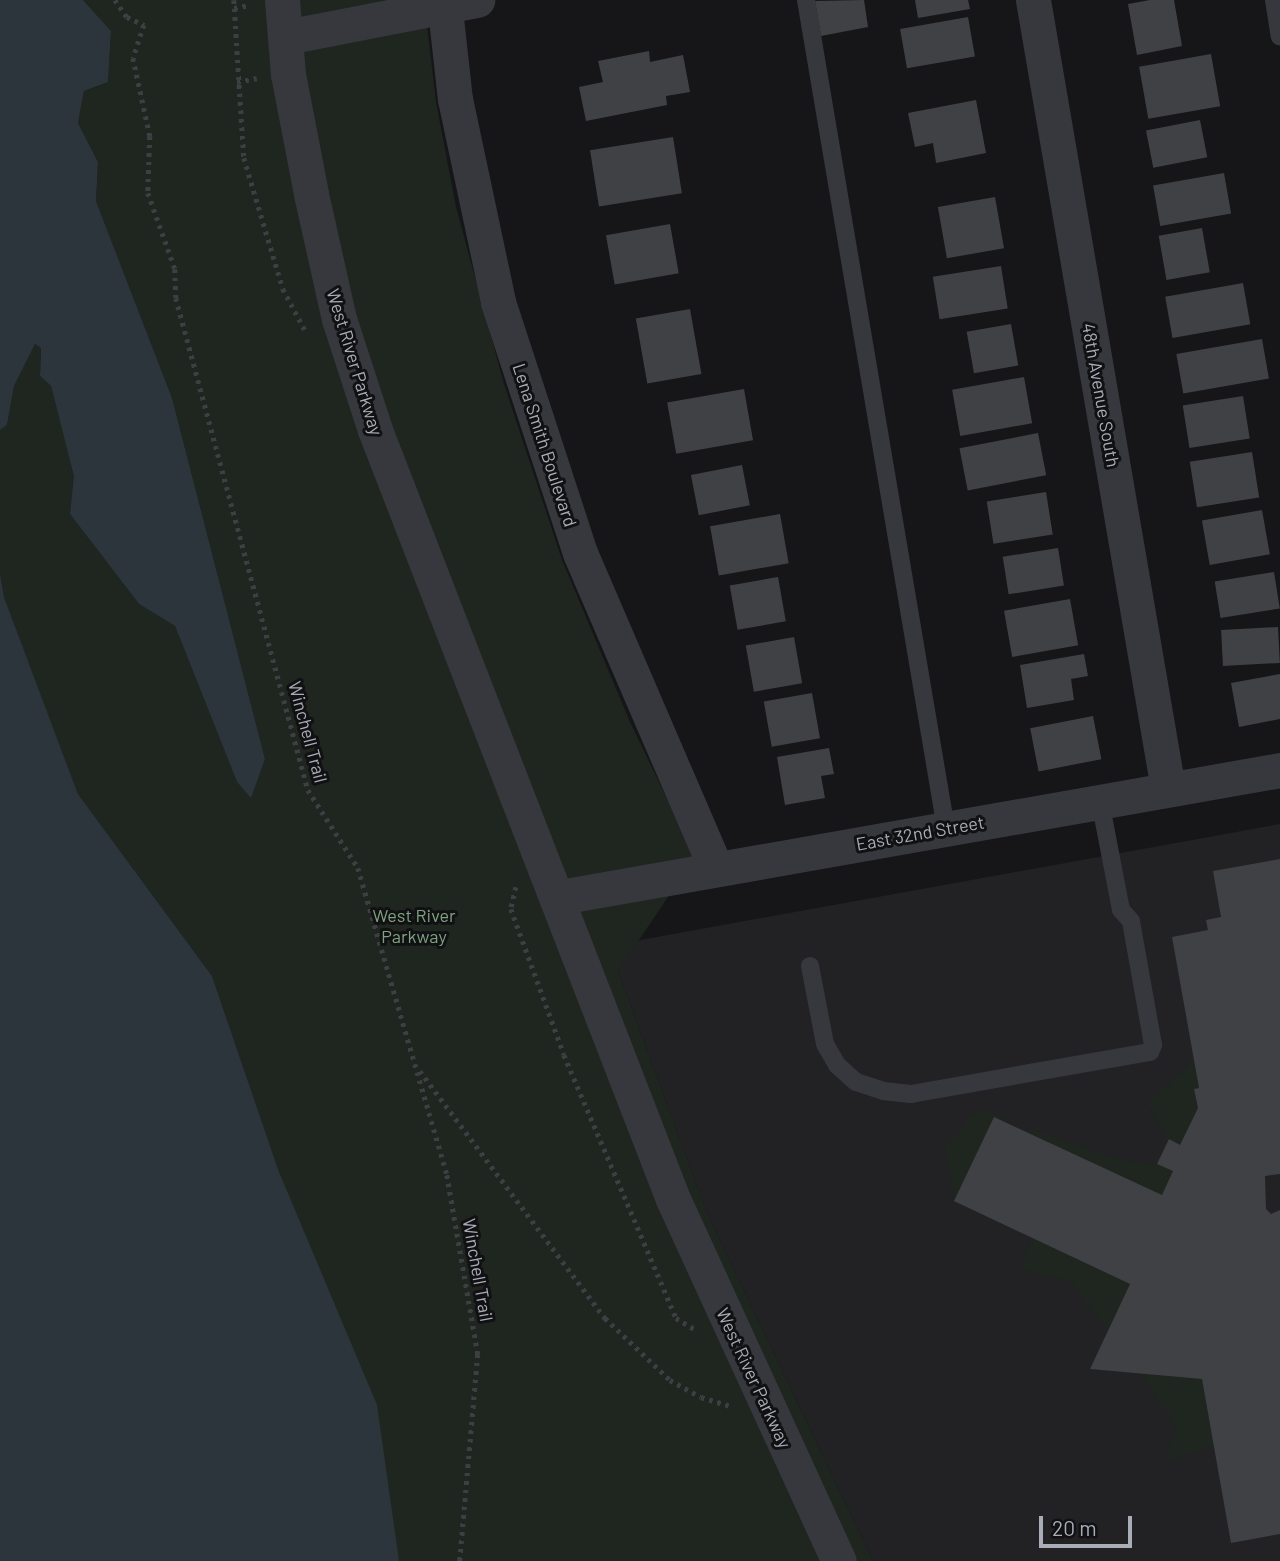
<!DOCTYPE html>
<html>
<head>
<meta charset="utf-8">
<style>
  body { margin:0 }
  #map { position:relative; width:1280px; height:1561px; overflow:hidden; background:#161618; font-family:Barlow,sans-serif }
  div>[style] { position:absolute }
  [style*='--x'] { left:calc(var(--x)*1px); top:calc(var(--y)*1px); width:calc(var(--w)*1px); rotate:calc(var(--a)*1deg) }
  .built>* { inset:0; background:#222225 }
  .green>* { inset:0; background:#1e261f }
  .water>* { inset:0; background:#2c353c }
  .building>* { inset:0; background:#404145; transform-origin:0 0 }
  .path>* { height:4.5px; margin-top:-2.25px; transform-origin:0; background:repeating-linear-gradient(90deg,#3d3f44 0 3.5px,transparent 0 8.5px) }
  .lane>* { height:18px; margin:-9px; padding:0 9px; transform-origin:9px; border-radius:9px; background:#37383d }
  .street>* { height:35px; margin:-17.5px; padding:0 17.5px; transform-origin:17.5px; border-radius:17.5px; background:#37383d }
  span { translate:-50% -50%; white-space:nowrap; text-align:center; line-height:1.15; -webkit-text-stroke:6px #111113; paint-order:stroke }
  .street-label { font-size:18px; color:#a8adb8 }
  .park-label { font-size:18px; color:#7fa381 }
  .scale { position:absolute; left:1039px; top:1516px; width:93px; height:32px; box-sizing:border-box; border:4px solid #a8adb8; border-top:0; padding-left:9px; font-size:21px; line-height:24px; white-space:nowrap; color:#a8adb8; -webkit-text-stroke:5px #111113; paint-order:stroke }
</style>
</head>
<body>
<div id="map">
  <div class="built">
    <div style="clip-path:polygon(1280px 824px,1280px 1561px,873px 1561px,707px 1213px,618px 971px,635px 941px)"></div>
  </div>
  <div class="green">
    <div style="clip-path:polygon(83px 0,424px 0,436px 102px,456px 207px,504px 384px,562px 560px,630px 722px,695px 857px,618px 971px,707px 1213px,873px 1561px,399px 1561px,279px 1172px,212px 976px,78px 794px,4px 597px,0 573px,0 430px,7px 425px,14px 386px,35px 344px,41px 347px,40px 376px,51px 386px,75px 476px,70px 514px,139px 604px,175px 626px,237px 782px,251px 797px,265px 759px,172px 398px,96px 201px,98px 162px,78px 123px,84px 91px,108px 82px,111px 31px)"></div>
    <div style="clip-path:polygon(1190px 1064px,1195px 1064px,1199px 1088px,1194px 1089px,1198px 1108px,1180px 1145px,1169px 1139px,1147px 1104px)"></div>
    <div style="clip-path:polygon(978px 1110px,1003px 1116px,1001px 1121px,994px 1118px,954px 1201px,945px 1146px)"></div>
    <div style="clip-path:polygon(1030px 1129px,1122px 1160px,1157px 1164px,1173px 1171px,1162px 1195px,1029px 1133px)"></div>
    <div style="clip-path:polygon(1032px 1238px,1130px 1284px,1108px 1330px,1071px 1282px,1020px 1268px)"></div>
    <div style="clip-path:polygon(1141px 1374px,1202px 1379px,1214px 1444px,1164px 1463px,1176px 1427px)"></div>
  </div>
  <div class="water">
    <div style="clip-path:polygon(0 0,83px 0,111px 31px,108px 82px,84px 91px,78px 123px,98px 162px,96px 201px,172px 398px,265px 759px,251px 798px,237px 782px,175px 626px,139px 604px,70px 514px,74px 476px,51px 386px,40px 376px,41px 348px,35px 344px,14px 386px,7px 425px,0 430px)"></div>
    <div style="clip-path:polygon(0 573px,4px 597px,78px 794px,212px 976px,279px 1172px,377px 1405px,399px 1561px,0 1561px)"></div>
  </div>
  <div class="building">
    <div style="clip-path:polygon(864px 0,868px 27px,821px 36px,815px 1px)"></div>
    <div style="clip-path:polygon(915px 0,968px 0,970px 9px,918px 18px)"></div>
    <div style="clip-path:polygon(1150px 0,1174px 0,1182px 46px,1137px 55px,1128px 4px)"></div>
    <div style="left:968px;top:17px;width:40px;height:69px;rotate:80deg"></div>
    <div style="clip-path:polygon(649px 51px,650px 62px,683px 55px,690px 92px,666px 96px,667px 105px,586px 121px,579px 87px,603px 82px,598px 61px)"></div>
    <div style="left:1211px;top:54px;width:53px;height:73px;rotate:80deg"></div>
    <div style="clip-path:polygon(976px 100px,986px 153px,936px 163px,933px 143px,915px 147px,908px 113px)"></div>
    <div style="left:1200px;top:120px;width:38px;height:55px;rotate:79deg"></div>
    <div style="left:673px;top:137px;width:57px;height:84px;rotate:81deg"></div>
    <div style="left:1224px;top:173px;width:41px;height:72px;rotate:80deg"></div>
    <div style="left:995px;top:197px;width:52px;height:58px;rotate:80deg"></div>
    <div style="left:670px;top:224px;width:50px;height:65px;rotate:80deg"></div>
    <div style="left:1202px;top:228px;width:45px;height:44px;rotate:80deg"></div>
    <div style="left:1001px;top:266px;width:43px;height:69px;rotate:81deg"></div>
    <div style="left:1243px;top:283px;width:42px;height:79px;rotate:80deg"></div>
    <div style="left:690px;top:309px;width:66px;height:55px;rotate:80deg"></div>
    <div style="left:1011px;top:324px;width:42px;height:45px;rotate:80deg"></div>
    <div style="left:1262px;top:339px;width:40px;height:87px;rotate:80deg"></div>
    <div style="left:1024px;top:377px;width:47px;height:73px;rotate:80deg"></div>
    <div style="left:744px;top:389px;width:52px;height:78px;rotate:80deg"></div>
    <div style="left:1243px;top:396px;width:43px;height:61px;rotate:81deg"></div>
    <div style="left:1038px;top:433px;width:43px;height:80px;rotate:79deg"></div>
    <div style="left:1252px;top:452px;width:46px;height:63px;rotate:81deg"></div>
    <div style="left:742px;top:465px;width:41px;height:52px;rotate:79deg"></div>
    <div style="left:1046px;top:492px;width:43px;height:60px;rotate:81deg"></div>
    <div style="left:1262px;top:510px;width:45px;height:61px;rotate:80deg"></div>
    <div style="left:780px;top:514px;width:50px;height:71px;rotate:80deg"></div>
    <div style="left:1058px;top:548px;width:38px;height:56px;rotate:81deg"></div>
    <div style="left:1274px;top:572px;width:37px;height:60px;rotate:81deg"></div>
    <div style="left:778px;top:577px;width:45px;height:49px;rotate:80deg"></div>
    <div style="left:1070px;top:599px;width:47px;height:67px;rotate:80deg"></div>
    <div style="left:1278px;top:627px;width:36px;height:57px;rotate:87deg"></div>
    <div style="left:794px;top:637px;width:47px;height:49px;rotate:80deg"></div>
    <div style="clip-path:polygon(1084px 654px,1088px 676px,1071px 679px,1074px 700px,1027px 708px,1020px 665px)"></div>
    <div style="clip-path:polygon(1280px 674px,1280px 719px,1239px 727px,1231px 683px)"></div>
    <div style="left:812px;top:693px;width:46px;height:49px;rotate:80deg"></div>
    <div style="left:1093px;top:716px;width:44px;height:64px;rotate:79deg"></div>
    <div style="clip-path:polygon(829px 748px,834px 774px,821px 776px,825px 798px,785px 805px,777px 757px)"></div>
    <div style="clip-path:polygon(1280px 859px,1280px 1174px,1265px 1176px,1266px 1209px,1271px 1214px,1280px 1210px,1280px 1534px,1231px 1543px,1202px 1379px,1090px 1369px,1130px 1284px,954px 1201px,994px 1117px,1162px 1195px,1173px 1171px,1157px 1164px,1169px 1139px,1180px 1145px,1198px 1108px,1194px 1089px,1199px 1088px,1172px 937px,1208px 930px,1206px 920px,1221px 917px,1213px 871px)"></div>
  </div>
  <div class="path">
    <div style="--x:115;--y:0;--w:21;--a:55"></div>
    <div style="--x:127;--y:17;--w:19;--a:25"></div>
    <div style="--x:144;--y:25;--w:35;--a:108"></div>
    <div style="--x:133;--y:58;--w:80;--a:77.7"></div>
    <div style="--x:150;--y:136;--w:57;--a:92"></div>
    <div style="--x:148;--y:193;--w:81;--a:70.4"></div>
    <div style="--x:175;--y:269;--w:29;--a:88"></div>
    <div style="--x:176;--y:298;--w:509;--a:74.98"></div>
    <div style="--x:308;--y:790;--w:93;--a:57.3"></div>
    <div style="--x:358;--y:868;--w:320;--a:73.8"></div>
    <div style="--x:447;--y:1175;--w:182;--a:80.2"></div>
    <div style="--x:478;--y:1354;--w:208;--a:95"></div>
    <div style="--x:234;--y:0;--w:158;--a:86.4"></div>
    <div style="--x:244;--y:158;--w:137;--a:73.4"></div>
    <div style="--x:283;--y:289;--w:51;--a:61.9"></div>
    <div style="--x:234;--y:8;--w:16;--a:-11"></div>
    <div style="--x:237;--y:82;--w:20;--a:-11"></div>
    <div style="--x:516;--y:887;--w:23;--a:103"></div>
    <div style="--x:511;--y:909;--w:155;--a:70"></div>
    <div style="--x:564;--y:1055;--w:286;--a:66.9"></div>
    <div style="--x:676;--y:1318;--w:21;--a:31"></div>
    <div style="--x:420;--y:1071;--w:309;--a:53.2"></div>
    <div style="--x:605;--y:1318;--w:90;--a:43.6"></div>
    <div style="--x:670;--y:1380;--w:35;--a:29"></div>
    <div style="--x:701;--y:1397;--w:30;--a:17"></div>
  </div>
  <div class="lane">
    <div style="--x:806;--y:0;--w:841;--a:80.41"></div>
    <div style="--x:1274;--y:0;--w:37;--a:81"></div>
    <div style="--x:810;--y:966;--w:79;--a:79.1"></div>
    <div style="--x:825;--y:1044;--w:24;--a:60"></div>
    <div style="--x:837;--y:1065;--w:25;--a:42"></div>
    <div style="--x:856;--y:1082;--w:28;--a:18"></div>
    <div style="--x:883;--y:1091;--w:28;--a:6"></div>
    <div style="--x:911;--y:1094;--w:243;--a:-10"></div>
    <div style="--x:1150;--y:1052;--w:8;--a:-67"></div>
    <div style="--x:1153;--y:1045;--w:126;--a:-100.1"></div>
    <div style="--x:1131;--y:921;--w:15;--a:-132"></div>
    <div style="--x:1121;--y:910;--w:111;--a:-100.9"></div>
  </div>
  <div class="street">
    <div style="--x:282;--y:0;--w:74;--a:85.4"></div>
    <div style="--x:288;--y:74;--w:122;--a:79.1"></div>
    <div style="--x:311;--y:194;--w:128;--a:77.4"></div>
    <div style="--x:339;--y:319;--w:117;--a:72"></div>
    <div style="--x:375;--y:430;--w:825;--a:68.82"></div>
    <div style="--x:673;--y:1199;--w:398;--a:65.4"></div>
    <div style="--x:444;--y:0;--w:100;--a:83.7"></div>
    <div style="--x:455;--y:99;--w:208;--a:78"></div>
    <div style="--x:498;--y:302;--w:264;--a:71.9"></div>
    <div style="--x:580;--y:553;--w:344;--a:66.7"></div>
    <div style="--x:1033;--y:0;--w:800;--a:80.29"></div>
    <div style="--x:286;--y:37;--w:195;--a:-11"></div>
    <div style="--x:560;--y:897;--w:731;--a:-10"></div>
  </div>
  <div class="street-label">
    <span style="left:355px;top:362px;rotate:73deg">West River Parkway</span>
    <span style="left:1101px;top:395px;rotate:80deg">48th Avenue South</span>
    <span style="left:545px;top:445px;rotate:72deg">Lena Smith Boulevard</span>
    <span style="left:308px;top:732px;rotate:75deg">Winchell Trail</span>
    <span style="left:920px;top:833px;rotate:-10deg">East 32nd Street</span>
    <span style="left:478px;top:1270px;rotate:80deg">Winchell Trail</span>
    <span style="left:754px;top:1378px;rotate:65deg">West River Parkway</span>
  </div>
  <div class="park-label">
    <span style="left:414px;top:926px">West River<br>Parkway</span>
  </div>
  <div class="scale">20 m</div>
</div>
</body>
</html>
